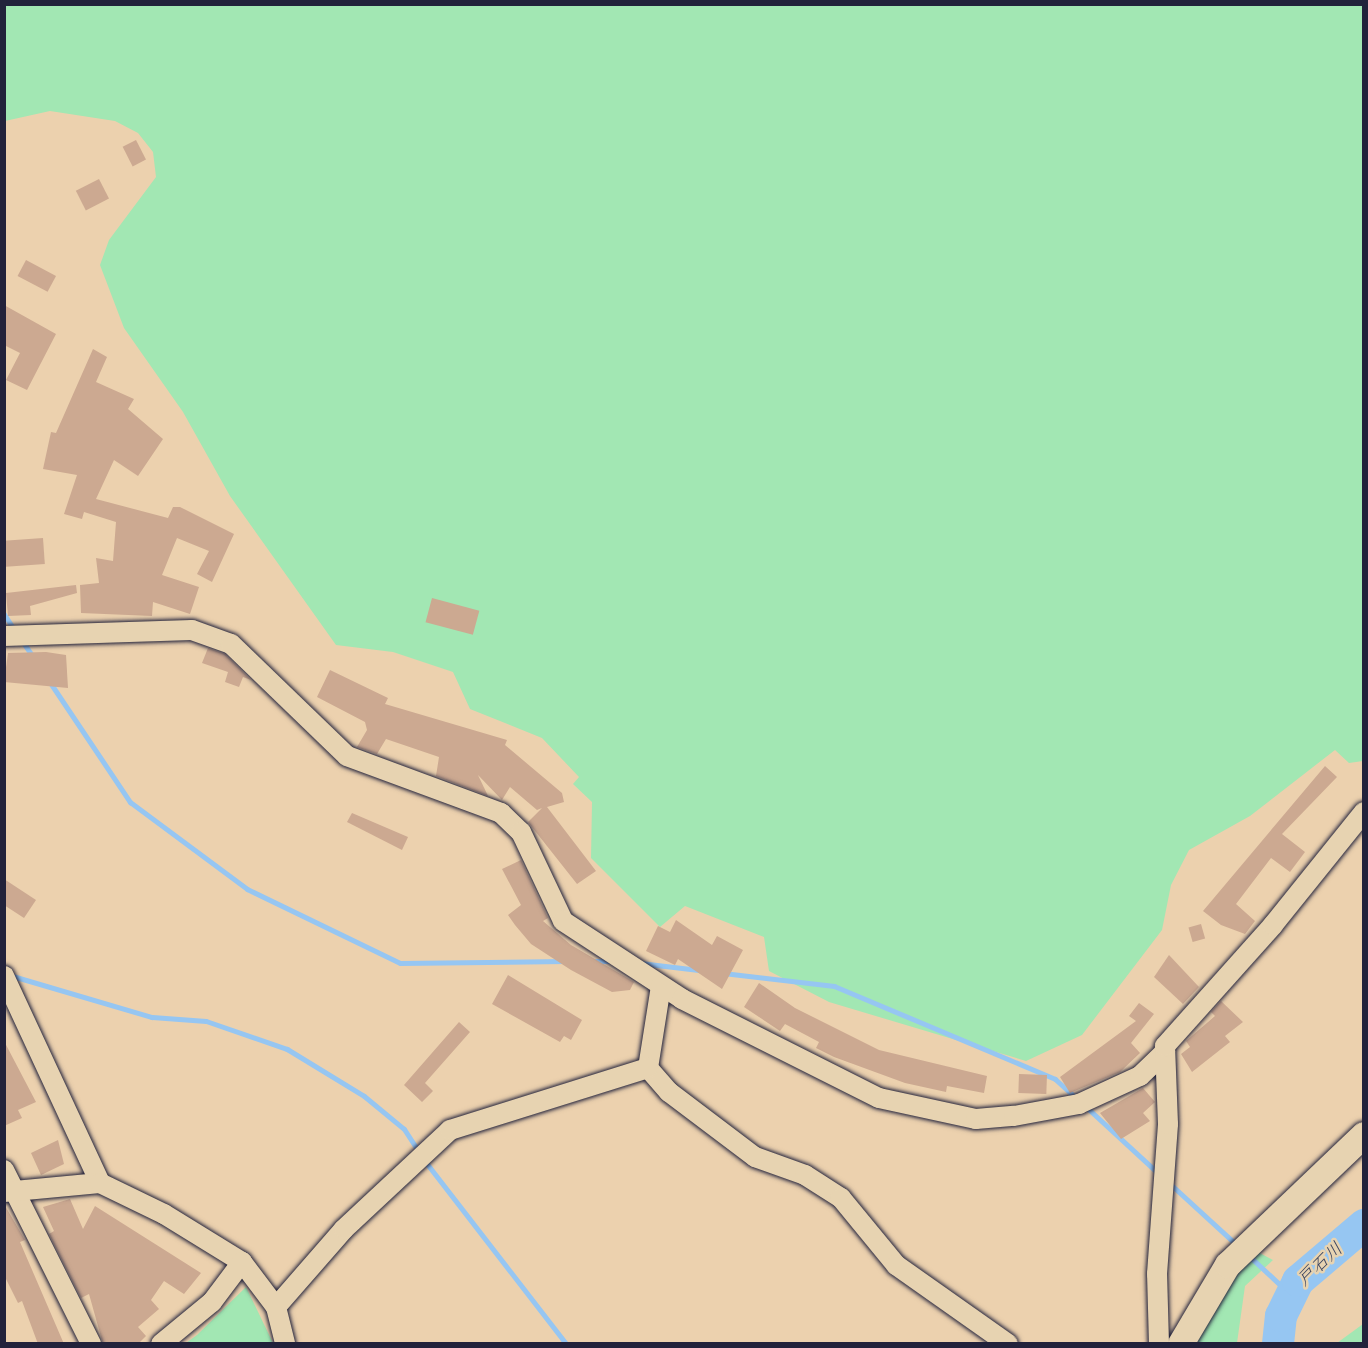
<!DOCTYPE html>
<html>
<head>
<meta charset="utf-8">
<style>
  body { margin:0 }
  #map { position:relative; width:1368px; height:1348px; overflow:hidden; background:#ecd1ae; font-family:"Shantell Sans","Klee One",sans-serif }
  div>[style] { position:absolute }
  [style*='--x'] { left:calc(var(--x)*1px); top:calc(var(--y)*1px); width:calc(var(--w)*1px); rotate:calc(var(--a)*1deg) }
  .green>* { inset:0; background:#a2e7b3 }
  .stream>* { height:5px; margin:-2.5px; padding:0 2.5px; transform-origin:2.5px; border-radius:2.5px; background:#96c6f2 }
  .river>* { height:32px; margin:-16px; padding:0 16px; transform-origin:16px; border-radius:16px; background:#96c6f2 }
  .building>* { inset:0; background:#cca991; transform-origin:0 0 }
  .roads { filter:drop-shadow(0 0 2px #22223b) drop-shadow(0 0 2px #22223b) }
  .minor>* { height:20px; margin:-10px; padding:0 10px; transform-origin:10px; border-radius:10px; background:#e7d3b1 }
  .tertiary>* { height:26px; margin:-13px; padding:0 13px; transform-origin:13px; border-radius:13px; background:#e7d3b1 }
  span { translate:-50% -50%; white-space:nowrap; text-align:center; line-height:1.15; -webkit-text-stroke:5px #e7d3b1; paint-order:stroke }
  .water-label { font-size:18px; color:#394360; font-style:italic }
  .frame { position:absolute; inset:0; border:6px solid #22223b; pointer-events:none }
</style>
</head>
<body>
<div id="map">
  <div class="green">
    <div style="clip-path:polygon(5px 5px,1363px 5px,1363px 761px,1349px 763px,1335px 750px,1250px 816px,1189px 850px,1171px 885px,1162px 930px,1082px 1035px,1026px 1061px,829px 1002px,769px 971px,764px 937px,685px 906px,660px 927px,591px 858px,592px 802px,573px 784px,579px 777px,542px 738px,470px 709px,453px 672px,393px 652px,336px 645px,230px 496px,183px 412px,124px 328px,100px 265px,109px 240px,156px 177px,153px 152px,138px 133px,115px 121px,50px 111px,5px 121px)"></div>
    <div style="clip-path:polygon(1254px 1250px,1273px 1260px,1245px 1286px,1237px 1343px,1190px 1344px)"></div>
    <div style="clip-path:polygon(246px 1287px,273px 1343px,186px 1343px,197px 1335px)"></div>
    <div style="clip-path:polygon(1363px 1324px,1363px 1343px,1337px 1343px)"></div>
  </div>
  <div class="stream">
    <div style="--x:4;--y:614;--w:20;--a:57"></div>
    <div style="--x:22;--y:641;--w:21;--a:55"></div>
    <div style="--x:49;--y:681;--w:146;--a:56.2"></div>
    <div style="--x:130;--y:802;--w:146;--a:36.6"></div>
    <div style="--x:247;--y:889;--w:170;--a:25.8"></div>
    <div style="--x:400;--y:963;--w:165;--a:-0.7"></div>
    <div style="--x:592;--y:961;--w:21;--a:0"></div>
    <div style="--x:640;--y:963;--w:59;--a:6.8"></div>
    <div style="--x:723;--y:973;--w:112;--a:6.7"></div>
    <div style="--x:834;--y:986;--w:240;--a:22.8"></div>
    <div style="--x:1055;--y:1079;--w:30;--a:42"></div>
    <div style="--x:9;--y:975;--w:149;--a:16.4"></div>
    <div style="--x:152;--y:1017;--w:54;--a:4.2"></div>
    <div style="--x:206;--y:1021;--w:86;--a:19.1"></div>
    <div style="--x:287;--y:1049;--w:90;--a:31.4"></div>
    <div style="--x:364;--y:1096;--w:52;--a:39.5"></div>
    <div style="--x:404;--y:1129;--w:27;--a:57"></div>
    <div style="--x:1084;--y:1105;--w:102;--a:42.6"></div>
    <div style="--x:424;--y:1160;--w:232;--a:52.3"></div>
    <div style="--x:1168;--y:1182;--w:96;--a:42.5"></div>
    <div style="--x:1248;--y:1255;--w:57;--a:42.9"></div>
  </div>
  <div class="river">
    <div style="--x:1278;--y:1344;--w:28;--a:-84"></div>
    <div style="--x:1281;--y:1316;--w:39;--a:-64"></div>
    <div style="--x:1298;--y:1281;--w:87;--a:-40.3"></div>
  </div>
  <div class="building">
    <div style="left:136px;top:140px;width:22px;height:15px;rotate:63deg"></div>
    <div style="left:99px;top:179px;width:22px;height:26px;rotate:63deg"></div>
    <div style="left:26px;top:260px;width:34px;height:18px;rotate:28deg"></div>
    <div style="clip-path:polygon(4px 305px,56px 334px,27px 390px,6px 380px,20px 353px,4px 345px)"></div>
    <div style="clip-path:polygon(93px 349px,107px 357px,96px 382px,134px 399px,128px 409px,163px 439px,138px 476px,114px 460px,96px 499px,168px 518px,173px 507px,180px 507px,234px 534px,212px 582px,197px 574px,209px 551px,177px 538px,162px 575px,199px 587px,190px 614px,153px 602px,152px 616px,81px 613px,80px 585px,99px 583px,96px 558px,113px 561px,116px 522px,84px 512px,82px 519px,64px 514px,77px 475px,43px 469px,51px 432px,56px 433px)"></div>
    <div style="left:43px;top:538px;width:26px;height:39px;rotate:86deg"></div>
    <div style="clip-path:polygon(76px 585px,77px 593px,30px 606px,31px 615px,8px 616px,6px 593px)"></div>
    <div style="left:432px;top:598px;width:49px;height:25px;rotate:15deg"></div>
    <div style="clip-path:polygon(208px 648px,225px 654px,251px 680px,243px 677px,239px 687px,225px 682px,228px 672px,202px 663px)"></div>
    <div style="clip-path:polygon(46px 652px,66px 655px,68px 688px,4px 682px,8px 653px)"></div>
    <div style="clip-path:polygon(330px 670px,388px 698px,385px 704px,507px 740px,505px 745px,562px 793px,564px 802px,547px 807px,596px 871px,577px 884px,528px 822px,542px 808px,537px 810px,510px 787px,502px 800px,478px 775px,488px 796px,436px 776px,439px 757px,386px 739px,377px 754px,357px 747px,367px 730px,365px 722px,317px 697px)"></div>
    <div style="clip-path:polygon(1325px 766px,1337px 777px,1282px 834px,1305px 852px,1290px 872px,1271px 858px,1236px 904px,1255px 921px,1245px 934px,1221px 925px,1203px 911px)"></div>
    <div style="clip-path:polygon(352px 813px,408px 837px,402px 850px,347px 822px)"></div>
    <div style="clip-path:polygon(521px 860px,548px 918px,543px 921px,571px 945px,634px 982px,630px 990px,612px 992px,571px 970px,531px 944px,515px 925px,508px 915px,521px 905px,502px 869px)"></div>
    <div style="clip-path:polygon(4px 879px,36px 900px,24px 918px,4px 905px)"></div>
    <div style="clip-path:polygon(676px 920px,712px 945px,717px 936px,743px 950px,722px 989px,678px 959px,675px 965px,646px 951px,658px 926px,670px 932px)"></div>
    <div style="left:1201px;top:924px;width:15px;height:13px;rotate:74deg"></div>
    <div style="clip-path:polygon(1169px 955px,1199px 987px,1183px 1004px,1154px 977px)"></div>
    <div style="clip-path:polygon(508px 975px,582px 1020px,571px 1040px,564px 1036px,560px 1042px,492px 1004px)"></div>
    <div style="clip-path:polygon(759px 983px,795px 1008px,879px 1050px,987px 1076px,984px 1093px,947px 1086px,946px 1092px,905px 1083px,834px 1057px,816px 1048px,819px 1042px,785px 1024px,780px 1031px,744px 1007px)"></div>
    <div style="clip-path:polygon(1221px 1001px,1243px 1022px,1225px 1036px,1230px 1042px,1192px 1072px,1181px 1054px,1190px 1047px,1186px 1041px,1215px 1016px,1211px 1012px)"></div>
    <div style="clip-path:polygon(1139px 1003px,1154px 1014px,1131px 1043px,1140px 1053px,1120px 1072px,1070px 1093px,1060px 1077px,1136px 1021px,1129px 1016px)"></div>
    <div style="clip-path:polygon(459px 1022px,470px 1032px,425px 1083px,433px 1091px,422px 1102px,404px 1085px)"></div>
    <div style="clip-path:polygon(4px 1041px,36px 1102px,18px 1110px,22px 1118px,4px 1126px)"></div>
    <div style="left:1019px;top:1074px;width:28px;height:19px;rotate:2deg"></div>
    <div style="clip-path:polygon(1143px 1088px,1155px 1102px,1143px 1113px,1150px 1121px,1121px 1139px,1100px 1113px)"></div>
    <div style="clip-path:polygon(58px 1140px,64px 1164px,41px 1175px,31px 1153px)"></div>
    <div style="clip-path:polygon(70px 1199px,83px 1229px,95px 1206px,201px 1273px,184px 1294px,164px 1281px,151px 1300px,159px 1309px,138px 1327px,146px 1336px,138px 1344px,103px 1344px,89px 1294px,81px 1298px,49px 1234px,54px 1231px,43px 1207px)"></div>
    <div style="clip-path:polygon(4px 1204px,25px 1240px,20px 1242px,64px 1344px,38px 1344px,22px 1301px,18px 1303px,4px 1275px)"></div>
  </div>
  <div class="roads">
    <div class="minor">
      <div style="--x:4;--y:636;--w:188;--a:-1.8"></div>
      <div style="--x:192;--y:630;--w:41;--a:19.7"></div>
      <div style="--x:231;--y:644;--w:161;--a:44"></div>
      <div style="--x:347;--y:756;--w:164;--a:20.3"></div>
      <div style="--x:501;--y:813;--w:28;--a:44"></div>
      <div style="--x:521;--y:832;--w:98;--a:64.7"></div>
      <div style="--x:563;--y:921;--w:142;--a:33.2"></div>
      <div style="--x:682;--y:999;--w:220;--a:26.7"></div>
      <div style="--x:879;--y:1098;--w:99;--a:12.2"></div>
      <div style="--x:976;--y:1119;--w:38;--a:-5"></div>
      <div style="--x:1014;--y:1116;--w:66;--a:-10.5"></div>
      <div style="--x:1079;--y:1104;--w:67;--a:-24.7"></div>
      <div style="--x:1140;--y:1076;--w:35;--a:-44"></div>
      <div style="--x:4;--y:976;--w:228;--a:65.1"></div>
      <div style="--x:648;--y:1068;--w:32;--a:49"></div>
      <div style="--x:669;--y:1092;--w:108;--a:37.1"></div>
      <div style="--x:755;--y:1157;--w:53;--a:19.8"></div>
      <div style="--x:805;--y:1175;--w:43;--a:32.6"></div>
      <div style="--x:841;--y:1198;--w:87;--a:50.6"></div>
      <div style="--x:896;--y:1265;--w:137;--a:35.2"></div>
      <div style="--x:648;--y:1068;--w:83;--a:-81"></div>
      <div style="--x:4;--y:1170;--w:195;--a:63.4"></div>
      <div style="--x:4;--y:1192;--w:96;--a:-5.4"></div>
      <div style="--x:100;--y:1183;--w:71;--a:25.8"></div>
      <div style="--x:164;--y:1214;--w:92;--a:31.6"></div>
      <div style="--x:242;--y:1262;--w:56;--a:52.9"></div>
      <div style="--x:276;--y:1307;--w:38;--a:76"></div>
      <div style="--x:276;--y:1307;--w:103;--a:-48.9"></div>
      <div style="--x:344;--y:1229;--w:145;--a:-43"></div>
      <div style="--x:450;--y:1130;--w:207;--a:-17.4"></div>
      <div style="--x:161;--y:1344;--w:66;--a:-39.5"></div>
      <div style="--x:212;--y:1302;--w:50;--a:-53.1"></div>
      <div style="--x:1159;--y:1344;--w:70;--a:-91.6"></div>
      <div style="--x:1157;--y:1274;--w:150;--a:-85.8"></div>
      <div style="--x:1168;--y:1124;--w:78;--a:-92.2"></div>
      <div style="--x:1165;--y:1046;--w:162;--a:-48.2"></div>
      <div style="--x:1273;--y:925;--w:145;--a:-51.2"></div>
    </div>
    <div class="tertiary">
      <div style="--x:1181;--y:1344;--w:92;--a:-59.3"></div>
      <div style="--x:1228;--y:1265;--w:188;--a:-43.7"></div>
    </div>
  </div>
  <div class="water-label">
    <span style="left:1320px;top:1264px;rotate:-43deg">戸石川</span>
  </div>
  <div class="frame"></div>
</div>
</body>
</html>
